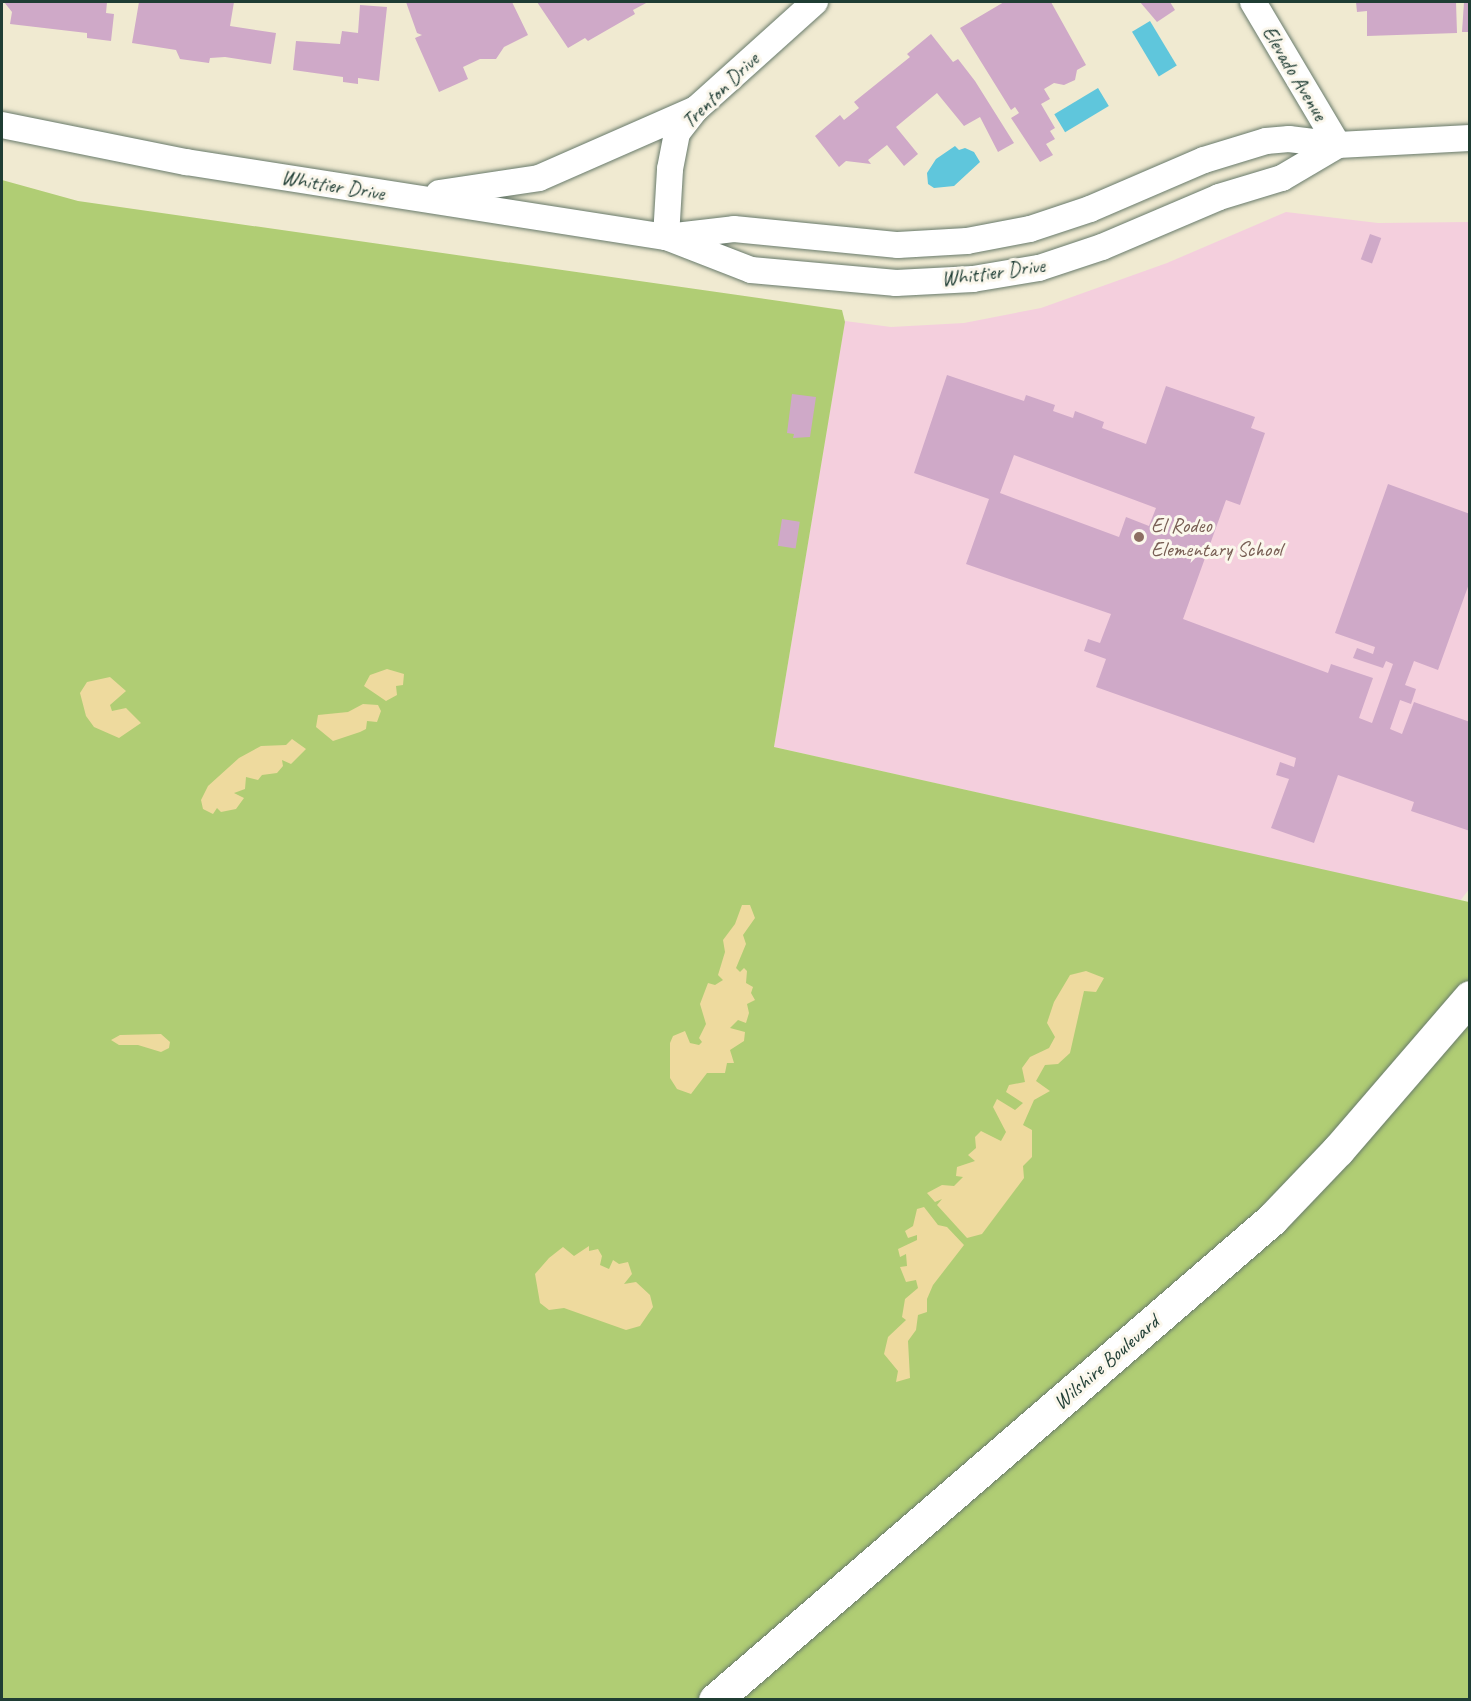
<!DOCTYPE html>
<html>
<head>
<meta charset="utf-8">
<style>
  body { margin:0 }
  #map { position:relative; width:1471px; height:1701px; overflow:hidden; background:#f0ead1; font-family:Caveat,sans-serif }
  div>[style] { position:absolute }
  [style*='--x'] { left:calc(var(--x)*1px); top:calc(var(--y)*1px); width:calc(var(--w)*1px); rotate:calc(var(--a)*1deg) }
  .built>* { inset:0; background:#f4cfdd }
  .green>* { inset:0; background:#b0cd74 }
  .sand>* { inset:0; background:#eeda9e }
  .water>* { inset:0; background:#5fc6dc; transform-origin:0 0 }
  .building>* { inset:0; background:#cfa9c8; transform-origin:0 0 }
  .roads { filter:drop-shadow(0 0 2px #687a6b) drop-shadow(0 0 2px #687a6b) }
  .minor>* { height:26px; margin:-13px; padding:0 13px; transform-origin:13px; border-radius:13px; background:#fff }
  .primary>* { height:33px; margin:-16.5px; padding:0 16.5px; transform-origin:16.5px; border-radius:16.5px; background:#fff }
  .dots>* { width:16px; height:16px; translate:-50% -50%; box-sizing:border-box; border:3px solid #fbf7ec; border-radius:50% }
  span { translate:-50% -50%; white-space:nowrap; text-align:center; line-height:1.15; -webkit-text-stroke:6px #fbf7ec; paint-order:stroke }
  .street-label { font-size:21px; color:#1f3d34 }
  .education-label { font-size:21px; color:#785e54 }
  .left { translate:0 -50%; text-align:left }
  .frame { position:absolute; inset:0; border:3px solid #1f3d34; pointer-events:none }
</style>
</head>
<body>
<div id="map">
  <div class="built">
    <div style="clip-path:polygon(1286px 212px,1378px 223px,1469px 222px,1470px 888px,1460px 901px,774px 747px,845px 321px,891px 327px,964px 323px,1041px 308px,1167px 263px)"></div>
  </div>
  <div class="green">
    <div style="clip-path:polygon(2px 180px,78px 201px,842px 310px,845px 322px,774px 747px,1469px 902px,1469px 1699px,2px 1699px)"></div>
  </div>
  <div class="sand">
    <div style="clip-path:polygon(387px 669px,404px 674px,403px 685px,396px 686px,397px 695px,386px 701px,364px 686px,370px 675px)"></div>
    <div style="clip-path:polygon(110px 677px,126px 691px,110px 705px,112px 711px,126px 708px,141px 723px,119px 738px,94px 727px,86px 716px,80px 693px,87px 682px)"></div>
    <div style="clip-path:polygon(363px 704px,378px 705px,381px 711px,377px 722px,367px 721px,366px 729px,360px 732px,333px 741px,316px 727px,318px 715px,348px 712px)"></div>
    <div style="clip-path:polygon(292px 739px,306px 749px,291px 764px,282px 760px,283px 766px,277px 773px,262px 775px,258px 780px,246px 777px,245px 789px,234px 793px,244px 798px,236px 809px,221px 812px,217px 808px,213px 814px,203px 809px,201px 800px,208px 786px,239px 758px,261px 746px,286px 745px)"></div>
    <div style="clip-path:polygon(742px 905px,750px 905px,755px 918px,743px 935px,746px 944px,736px 968px,740px 972px,744px 968px,747px 971px,746px 983px,753px 987px,751px 993px,755px 1000px,747px 1004px,749px 1013px,746px 1023px,738px 1020px,730px 1028px,745px 1032px,744px 1041px,730px 1050px,734px 1063px,727px 1063px,725px 1073px,707px 1073px,691px 1094px,677px 1089px,670px 1078px,670px 1043px,673px 1036px,685px 1031px,690px 1043px,699px 1045px,702px 1042px,699px 1038px,706px 1024px,700px 1004px,708px 983px,715px 985px,723px 980px,718px 975px,725px 952px,723px 940px,735px 924px)"></div>
    <div style="clip-path:polygon(1086px 971px,1104px 978px,1096px 992px,1084px 991px,1070px 1053px,1058px 1064px,1045px 1065px,1036px 1081px,1050px 1091px,1034px 1100px,1023px 1125px,1032px 1130px,1032px 1157px,1023px 1166px,1024px 1178px,982px 1234px,967px 1238px,937px 1205px,942px 1199px,935px 1202px,927px 1193px,942px 1185px,954px 1186px,963px 1177px,956px 1176px,957px 1167px,975px 1161px,968px 1155px,976px 1148px,975px 1137px,981px 1131px,1001px 1141px,1006px 1132px,993px 1107px,997px 1099px,1015px 1110px,1023px 1103px,1006px 1092px,1009px 1085px,1025px 1082px,1022px 1068px,1030px 1057px,1049px 1048px,1055px 1037px,1047px 1023px,1054px 1002px,1070px 975px)"></div>
    <div style="clip-path:polygon(161px 1034px,170px 1042px,169px 1048px,161px 1052px,138px 1045px,119px 1045px,111px 1040px,120px 1035px)"></div>
    <div style="clip-path:polygon(924px 1207px,938px 1225px,947px 1227px,964px 1245px,933px 1285px,927px 1299px,927px 1312px,918px 1315px,916px 1330px,908px 1341px,910px 1378px,896px 1382px,898px 1371px,884px 1354px,888px 1337px,906px 1320px,902px 1317px,905px 1299px,918px 1288px,916px 1280px,906px 1282px,900px 1267px,907px 1266px,906px 1254px,900px 1257px,898px 1249px,917px 1240px,917px 1235px,908px 1238px,905px 1231px,913px 1226px,917px 1209px)"></div>
    <div style="clip-path:polygon(589px 1246px,589px 1251px,598px 1249px,602px 1256px,600px 1265px,609px 1269px,613px 1260px,619px 1264px,628px 1262px,632px 1274px,624px 1284px,636px 1282px,650px 1295px,653px 1307px,640px 1326px,626px 1330px,564px 1308px,549px 1310px,540px 1303px,535px 1274px,549px 1258px,563px 1247px,574px 1256px)"></div>
  </div>
  <div class="water">
    <div style="left:1150px;top:21px;width:52px;height:21px;rotate:59deg"></div>
    <div style="left:1098px;top:88px;width:21px;height:51px;rotate:59deg"></div>
    <div style="clip-path:polygon(955px 146px,959px 150px,965px 148px,974px 152px,980px 162px,954px 186px,934px 188px,928px 184px,927px 173px,936px 159px)"></div>
  </div>
  <div class="building">
    <div style="clip-path:polygon(4px 2px,107px 2px,106px 13px,114px 14px,111px 41px,87px 38px,87px 33px,10px 24px,12px 12px)"></div>
    <div style="clip-path:polygon(139px 2px,234px 2px,230px 26px,276px 33px,271px 64px,225px 57px,210px 58px,209px 63px,180px 59px,176px 50px,132px 43px)"></div>
    <div style="clip-path:polygon(406px 2px,512px 2px,528px 35px,504px 47px,496px 59px,480px 59px,463px 67px,468px 79px,439px 92px,415px 38px,422px 35px,417px 33px)"></div>
    <div style="clip-path:polygon(537px 2px,648px 2px,633px 10px,635px 14px,588px 41px,585px 38px,568px 48px)"></div>
    <div style="clip-path:polygon(1004px 2px,1051px 2px,1086px 65px,1077px 70px,1075px 80px,1064px 85px,1054px 83px,1044px 89px,1050px 99px,1041px 104px,1055px 128px,1050px 131px,1055px 139px,1046px 144px,1053px 155px,1040px 162px,1011px 118px,1019px 113px,1015px 107px,1011px 110px,960px 28px)"></div>
    <div style="clip-path:polygon(1140px 2px,1170px 2px,1175px 10px,1157px 22px)"></div>
    <div style="clip-path:polygon(1356px 2px,1456px 2px,1457px 33px,1367px 36px,1367px 11px,1357px 12px)"></div>
    <div style="clip-path:polygon(1464px 2px,1470px 2px,1470px 32px,1462px 32px)"></div>
    <div style="clip-path:polygon(360px 5px,387px 7px,379px 81px,358px 78px,358px 84px,343px 82px,343px 77px,293px 70px,296px 41px,340px 44px,342px 31px,358px 33px)"></div>
    <div style="clip-path:polygon(931px 34px,953px 62px,958px 59px,975px 81px,1014px 143px,998px 152px,980px 117px,964px 126px,937px 93px,896px 127px,918px 154px,904px 166px,887px 145px,868px 160px,871px 164px,846px 161px,839px 167px,815px 136px,840px 115px,844px 120px,859px 108px,854px 102px,910px 57px,907px 54px)"></div>
    <div style="left:1370px;top:234px;width:12px;height:27px;rotate:20deg"></div>
    <div style="clip-path:polygon(evenodd,947px 375px,1024px 401px,1026px 395px,1055px 405px,1053px 411px,1073px 418px,1075px 411px,1104px 422px,1102px 428px,1146px 444px,1166px 386px,1255px 417px,1251px 428px,1265px 433px,1240px 505px,1226px 500px,1183px 619px,1328px 673px,1331px 664px,1373px 678px,1359px 718px,1372px 723px,1393px 664px,1386px 661px,1383px 668px,1353px 658px,1357px 648px,1373px 654px,1375px 647px,1335px 633px,1388px 484px,1470px 514px,1470px 581px,1438px 670px,1414px 661px,1405px 685px,1416px 689px,1411px 704px,1400px 700px,1390px 729px,1402px 734px,1414px 702px,1470px 722px,1470px 831px,1411px 811px,1414px 802px,1338px 775px,1314px 843px,1271px 828px,1289px 779px,1276px 775px,1280px 762px,1294px 767px,1296px 758px,1096px 687px,1106px 659px,1084px 651px,1088px 639px,1100px 643px,1111px 614px,966px 564px,989px 499px,914px 473px,947px 375px,1014px 455px,1156px 508px,1149px 526px,1126px 517px,1119px 537px,1000px 493px,1014px 455px)"></div>
    <div style="clip-path:polygon(792px 394px,816px 397px,810px 437px,793px 438px,794px 434px,787px 433px)"></div>
    <div style="left:782px;top:519px;width:18px;height:27px;rotate:9deg"></div>
  </div>
  <div class="roads">
    <div class="minor">
      <div style="--x:1253;--y:2;--w:166;--a:59.3"></div>
      <div style="--x:2;--y:125;--w:188;--a:11.4"></div>
      <div style="--x:186;--y:162;--w:486;--a:8.9"></div>
      <div style="--x:666;--y:237;--w:91;--a:21.2"></div>
      <div style="--x:751;--y:270;--w:146;--a:5.1"></div>
      <div style="--x:896;--y:283;--w:77;--a:-3"></div>
      <div style="--x:973;--y:279;--w:67;--a:-9.5"></div>
      <div style="--x:1039;--y:268;--w:66;--a:-18.4"></div>
      <div style="--x:1102;--y:247;--w:127;--a:-23.1"></div>
      <div style="--x:1219;--y:197;--w:66;--a:-16.8"></div>
      <div style="--x:1282;--y:178;--w:65;--a:-30.5"></div>
      <div style="--x:439;--y:193;--w:101;--a:-8.5"></div>
      <div style="--x:539;--y:178;--w:171;--a:-23.7"></div>
      <div style="--x:666;--y:237;--w:68;--a:-86.6"></div>
      <div style="--x:670;--y:169;--w:37;--a:-79"></div>
      <div style="--x:677;--y:133;--w:31;--a:-52"></div>
      <div style="--x:696;--y:109;--w:160;--a:-42"></div>
      <div style="--x:667;--y:237;--w:67;--a:-6.8"></div>
      <div style="--x:734;--y:229;--w:165;--a:5.6"></div>
      <div style="--x:898;--y:245;--w:69;--a:-3.3"></div>
      <div style="--x:967;--y:241;--w:64;--a:-10.8"></div>
      <div style="--x:1030;--y:229;--w:63;--a:-18.4"></div>
      <div style="--x:1090;--y:209;--w:124;--a:-23.3"></div>
      <div style="--x:1204;--y:160;--w:65;--a:-17"></div>
      <div style="--x:1266;--y:141;--w:23;--a:-5"></div>
      <div style="--x:1289;--y:139;--w:49;--a:7"></div>
      <div style="--x:1338;--y:145;--w:132;--a:-3"></div>
    </div>
    <div class="primary">
      <div style="--x:715;--y:1700;--w:736;--a:-40.81"></div>
      <div style="--x:1272;--y:1219;--w:95;--a:-46.3"></div>
      <div style="--x:1338;--y:1150;--w:202;--a:-49.2"></div>
    </div>
  </div>
  <div class="dots">
    <div style="left:1139px;top:537px;background:#8d6e63"></div>
  </div>
  <div class="street-label">
    <span style="left:1295px;top:73px;rotate:59deg">Elevado Avenue</span>
    <span style="left:720px;top:90px;rotate:-44deg">Trenton Drive</span>
    <span style="left:333px;top:185px;rotate:9deg">Whittier Drive</span>
    <span style="left:993px;top:272px;rotate:-8deg">Whittier Drive</span>
    <span style="left:1106px;top:1362px;rotate:-41deg">Wilshire Boulevard</span>
  </div>
  <div class="education-label">
    <span class="left" style="left:1151px;top:537px">El Rodeo<br>Elementary School</span>
  </div>
  <div class="frame"></div>
</div>
</body>
</html>
